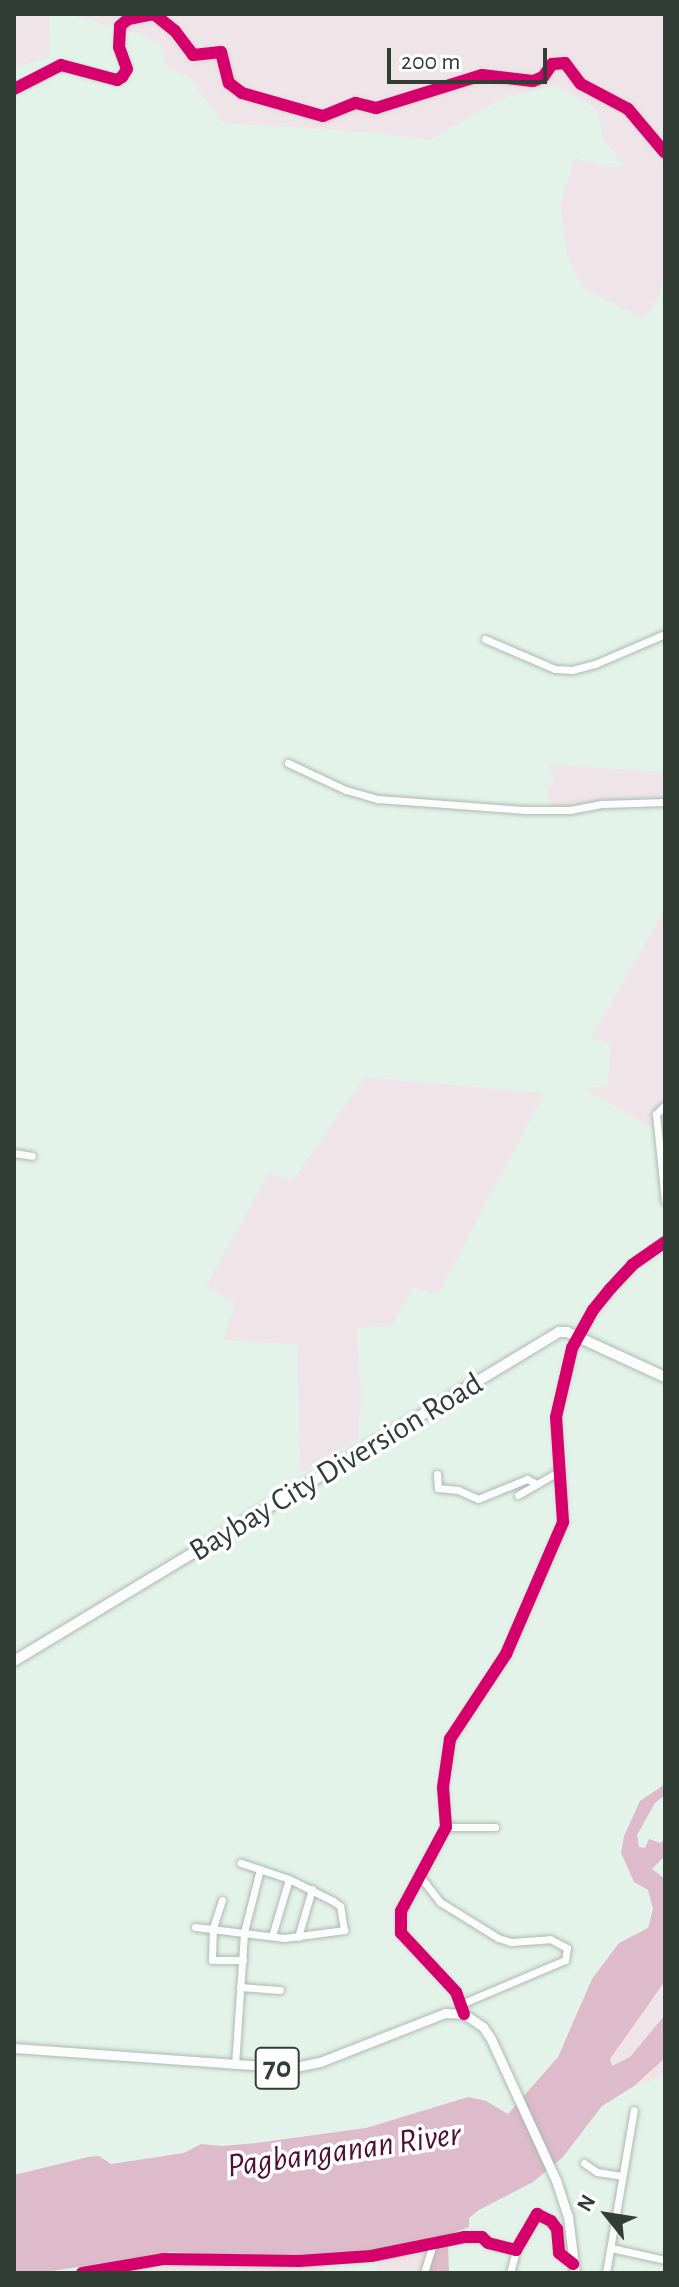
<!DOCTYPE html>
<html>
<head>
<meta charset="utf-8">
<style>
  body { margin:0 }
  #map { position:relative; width:679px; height:2287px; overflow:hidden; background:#e4f3e9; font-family:"Alegreya Sans",sans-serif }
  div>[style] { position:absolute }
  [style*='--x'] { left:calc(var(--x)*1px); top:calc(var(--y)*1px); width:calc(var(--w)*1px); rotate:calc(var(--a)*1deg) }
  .green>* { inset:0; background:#efe5e8; transform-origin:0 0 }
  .water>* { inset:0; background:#debbca }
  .river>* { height:10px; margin:-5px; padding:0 5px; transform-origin:5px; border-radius:5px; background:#debbca }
  .roads { filter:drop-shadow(0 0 2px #aeb9b1) drop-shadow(0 0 2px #aeb9b1) }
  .minor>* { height:7px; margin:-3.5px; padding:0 3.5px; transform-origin:3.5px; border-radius:3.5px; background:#fbfdfc }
  .major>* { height:9px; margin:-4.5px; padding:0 4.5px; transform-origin:4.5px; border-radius:4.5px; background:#fbfdfc }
  .highway>* { height:10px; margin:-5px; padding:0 5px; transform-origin:5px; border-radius:5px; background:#fbfdfc }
  .cycleway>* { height:12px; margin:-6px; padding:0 6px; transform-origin:6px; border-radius:6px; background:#d6006c }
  span { translate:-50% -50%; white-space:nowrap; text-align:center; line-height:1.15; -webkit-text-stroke:7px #fff; paint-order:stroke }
  .shield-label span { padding:2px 6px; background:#fff; border:2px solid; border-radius:6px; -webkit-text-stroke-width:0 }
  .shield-label { font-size:30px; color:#323d35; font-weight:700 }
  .street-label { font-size:32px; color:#323d35 }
  .water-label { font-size:34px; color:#500f35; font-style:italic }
  .frame { position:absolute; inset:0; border:16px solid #323d35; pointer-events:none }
  .north { position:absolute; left:567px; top:2175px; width:80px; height:80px; -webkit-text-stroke:6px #fff; paint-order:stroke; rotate:300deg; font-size:22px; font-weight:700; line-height:32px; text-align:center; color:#323d35 }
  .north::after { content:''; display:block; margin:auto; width:28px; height:36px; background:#323d35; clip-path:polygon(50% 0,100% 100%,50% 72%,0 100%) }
  .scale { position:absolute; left:387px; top:48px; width:160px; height:36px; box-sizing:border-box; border:4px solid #323d35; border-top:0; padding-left:10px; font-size:24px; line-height:28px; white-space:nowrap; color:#323d35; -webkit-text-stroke:6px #fff; paint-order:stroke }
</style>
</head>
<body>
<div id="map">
  <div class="green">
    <div style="clip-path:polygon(14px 14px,49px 14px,50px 57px,14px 68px)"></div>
    <div style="clip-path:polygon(68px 14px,665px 14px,665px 267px,659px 297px,643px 319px,583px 288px,566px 252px,560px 203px,575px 158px,609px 167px,624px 166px,603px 138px,598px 111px,556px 85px,505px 97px,430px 140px,376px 133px,222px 123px,190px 78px,165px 66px,162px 45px,142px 35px)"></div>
    <div style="clip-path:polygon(550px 764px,665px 772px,665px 799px,552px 808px,546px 785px,553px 785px)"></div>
    <div style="clip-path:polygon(665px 909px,665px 1011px,662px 1020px,665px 1021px,665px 1136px,584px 1088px,607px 1086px,611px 1044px,591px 1038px)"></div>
    <div style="clip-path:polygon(365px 1077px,544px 1093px,438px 1294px,413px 1288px,391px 1326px,357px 1329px,361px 1397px,358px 1439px,300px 1473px,297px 1345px,223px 1340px,235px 1304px,206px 1286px,269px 1173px,293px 1180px)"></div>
    <div style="clip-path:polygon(665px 1981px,665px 2015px,630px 2057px,612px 2067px,610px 2059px,621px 2041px)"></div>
    <div style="left:258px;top:2046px;width:24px;height:14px;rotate:5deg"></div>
    <div style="clip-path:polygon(665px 2058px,665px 2076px,634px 2086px,653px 2067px)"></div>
    <div style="clip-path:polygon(431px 2247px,421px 2273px,377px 2273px,378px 2257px)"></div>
    <div style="clip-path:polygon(324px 2261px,326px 2273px,116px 2273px,195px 2263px)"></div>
  </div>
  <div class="water">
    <div style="clip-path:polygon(665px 1784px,665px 1795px,655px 1803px,637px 1835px,639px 1847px,645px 1848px,649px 1839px,660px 1843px,665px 1840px,665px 1856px,652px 1869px,665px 1879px,665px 1981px,610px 2059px,612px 2066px,630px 2057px,665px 2015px,665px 2058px,634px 2086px,602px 2106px,563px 2157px,533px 2182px,479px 2210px,469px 2218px,469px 2227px,448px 2235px,449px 2245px,437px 2273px,427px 2270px,437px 2245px,274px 2258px,171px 2252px,40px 2273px,14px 2273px,14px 2175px,88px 2157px,99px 2156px,111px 2164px,184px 2153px,201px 2144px,222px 2146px,256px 2143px,366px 2128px,468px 2097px,486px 2101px,508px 2114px,558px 2057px,592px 1979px,619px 1943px,648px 1928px,653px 1909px,648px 1890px,634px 1882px,621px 1853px,624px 1836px,640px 1801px)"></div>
  </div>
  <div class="river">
    <div style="--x:443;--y:2244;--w:29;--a:88"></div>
  </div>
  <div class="roads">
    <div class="minor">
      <div style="--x:14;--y:89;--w:53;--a:-27.1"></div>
      <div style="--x:61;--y:65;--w:58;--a:15"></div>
      <div style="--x:117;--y:80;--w:6;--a:-31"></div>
      <div style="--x:122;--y:77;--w:9;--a:-58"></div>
      <div style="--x:127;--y:69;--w:23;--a:-110"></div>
      <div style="--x:119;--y:47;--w:21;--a:-87"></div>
      <div style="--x:120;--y:26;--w:11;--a:-41"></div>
      <div style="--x:128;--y:19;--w:26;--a:-11"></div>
      <div style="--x:154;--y:14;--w:27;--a:39"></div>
      <div style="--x:175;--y:31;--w:30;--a:53"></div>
      <div style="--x:193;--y:55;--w:28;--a:-6"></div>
      <div style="--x:221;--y:52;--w:32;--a:76"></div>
      <div style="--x:229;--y:83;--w:16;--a:38"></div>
      <div style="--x:242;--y:93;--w:84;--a:15.9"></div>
      <div style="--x:323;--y:116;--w:35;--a:-22"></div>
      <div style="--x:356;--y:103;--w:21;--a:14"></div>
      <div style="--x:376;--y:108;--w:111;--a:-17.3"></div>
      <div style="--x:482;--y:75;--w:51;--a:6.7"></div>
      <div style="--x:533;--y:81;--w:11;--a:-22"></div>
      <div style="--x:543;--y:77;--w:16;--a:-55"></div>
      <div style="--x:552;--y:64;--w:13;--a:-4"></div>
      <div style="--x:565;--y:63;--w:26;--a:53"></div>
      <div style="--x:581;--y:84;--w:53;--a:28"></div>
      <div style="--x:628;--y:109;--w:57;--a:49.9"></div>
      <div style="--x:485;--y:639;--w:76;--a:23.2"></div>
      <div style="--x:555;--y:669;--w:17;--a:3"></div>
      <div style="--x:572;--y:670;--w:24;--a:-15"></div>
      <div style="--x:595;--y:664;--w:76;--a:-23.2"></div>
      <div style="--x:288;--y:763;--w:64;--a:25"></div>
      <div style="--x:346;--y:790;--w:33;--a:16"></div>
      <div style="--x:378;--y:799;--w:145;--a:4.3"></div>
      <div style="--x:523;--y:810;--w:47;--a:0"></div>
      <div style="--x:570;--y:810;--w:33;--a:-11"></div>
      <div style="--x:602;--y:804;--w:63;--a:-1.8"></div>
      <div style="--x:665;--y:1105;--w:13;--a:135"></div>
      <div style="--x:656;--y:1114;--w:87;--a:84.1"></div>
      <div style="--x:14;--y:1153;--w:18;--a:9"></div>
      <div style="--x:437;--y:1474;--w:14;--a:86"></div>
      <div style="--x:438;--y:1488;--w:20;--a:6"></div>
      <div style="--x:458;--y:1490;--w:22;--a:24"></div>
      <div style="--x:478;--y:1499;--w:53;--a:-22.2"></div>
      <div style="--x:527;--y:1479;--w:11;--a:27"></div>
      <div style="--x:518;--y:1495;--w:46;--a:-29.9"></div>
      <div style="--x:446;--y:1827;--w:49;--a:0"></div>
      <div style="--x:419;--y:1875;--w:34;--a:52"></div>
      <div style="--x:440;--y:1902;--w:68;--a:31.8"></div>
      <div style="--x:498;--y:1938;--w:14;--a:17"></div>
      <div style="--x:511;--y:1942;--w:39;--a:-4"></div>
      <div style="--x:550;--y:1939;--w:19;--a:28"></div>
      <div style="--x:567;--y:1948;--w:12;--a:99"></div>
      <div style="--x:565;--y:1960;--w:111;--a:157.1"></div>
      <div style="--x:222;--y:1900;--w:29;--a:108"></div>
      <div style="--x:213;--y:1928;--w:32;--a:92"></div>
      <div style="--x:212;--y:1960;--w:31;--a:0"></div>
      <div style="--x:195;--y:1927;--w:90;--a:7"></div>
      <div style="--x:284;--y:1938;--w:61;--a:-7.6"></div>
      <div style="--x:344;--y:1930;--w:24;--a:-99"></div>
      <div style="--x:340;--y:1906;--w:9;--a:-144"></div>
      <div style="--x:333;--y:1901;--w:49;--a:-153.4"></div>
      <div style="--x:289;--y:1879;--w:51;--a:-161.6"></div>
      <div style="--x:272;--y:1936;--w:59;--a:-73.4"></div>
      <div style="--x:298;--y:1937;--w:50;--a:-73.7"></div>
      <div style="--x:240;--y:1987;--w:40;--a:4.3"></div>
      <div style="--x:464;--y:2014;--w:23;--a:-110"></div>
      <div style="--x:456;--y:1992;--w:81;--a:-133"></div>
      <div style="--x:401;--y:1933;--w:22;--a:-90"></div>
      <div style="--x:401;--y:1911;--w:95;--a:-61.8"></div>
      <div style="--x:446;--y:1827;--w:40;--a:-94.3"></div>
      <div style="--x:443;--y:1787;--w:49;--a:-81.7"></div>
      <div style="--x:450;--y:1739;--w:102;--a:-56.6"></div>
      <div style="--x:506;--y:1654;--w:144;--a:-66.6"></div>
      <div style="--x:563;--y:1522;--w:105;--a:-93.8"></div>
      <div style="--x:556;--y:1417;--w:71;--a:-76.9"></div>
      <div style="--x:572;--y:1348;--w:43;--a:-61.1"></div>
      <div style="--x:593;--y:1310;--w:27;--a:-51"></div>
      <div style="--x:610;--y:1289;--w:33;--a:-47"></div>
      <div style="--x:632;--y:1265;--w:40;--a:-34.9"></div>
      <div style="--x:235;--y:2065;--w:133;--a:-86.1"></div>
      <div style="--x:244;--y:1932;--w:65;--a:-75.7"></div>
      <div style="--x:584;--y:2163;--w:16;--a:35"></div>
      <div style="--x:597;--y:2172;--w:25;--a:9"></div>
      <div style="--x:611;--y:2248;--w:55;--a:12.5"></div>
      <div style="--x:82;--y:2273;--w:82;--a:-9.8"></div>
      <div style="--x:163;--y:2259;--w:136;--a:0.8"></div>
      <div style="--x:299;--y:2261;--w:72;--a:-4"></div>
      <div style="--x:371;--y:2256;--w:95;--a:-11.5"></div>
      <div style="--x:464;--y:2237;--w:18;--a:0"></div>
      <div style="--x:482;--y:2237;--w:8;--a:45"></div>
      <div style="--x:488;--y:2243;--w:29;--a:14"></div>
      <div style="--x:516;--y:2250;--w:42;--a:-59.7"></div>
      <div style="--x:537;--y:2214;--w:16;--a:27"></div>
      <div style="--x:551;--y:2221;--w:10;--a:53"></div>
      <div style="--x:557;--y:2229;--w:24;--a:85"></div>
      <div style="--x:559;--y:2253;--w:18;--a:38"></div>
      <div style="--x:424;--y:2273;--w:30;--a:-73"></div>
      <div style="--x:510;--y:2273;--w:24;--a:-75"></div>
      <div style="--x:606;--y:2273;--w:165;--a:-80.3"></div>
    </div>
    <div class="major">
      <div style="--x:14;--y:2048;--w:278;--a:4.1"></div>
      <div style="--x:291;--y:2068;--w:30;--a:-12"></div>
      <div style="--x:320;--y:2062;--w:134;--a:-21.4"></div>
      <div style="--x:445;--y:2013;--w:19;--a:3"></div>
      <div style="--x:464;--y:2014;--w:23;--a:34"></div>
      <div style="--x:483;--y:2027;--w:14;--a:56"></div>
      <div style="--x:491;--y:2039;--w:155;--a:65.3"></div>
      <div style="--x:556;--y:2180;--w:38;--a:72"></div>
      <div style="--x:568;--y:2216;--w:57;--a:83"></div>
    </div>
    <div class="highway">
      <div style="--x:14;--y:1661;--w:637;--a:-31.12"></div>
      <div style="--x:559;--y:1332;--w:8;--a:0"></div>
      <div style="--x:567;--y:1332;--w:108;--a:24.7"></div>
    </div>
  </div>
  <div class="cycleway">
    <div style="--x:14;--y:89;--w:53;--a:-27.1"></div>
    <div style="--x:61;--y:65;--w:58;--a:15"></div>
    <div style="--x:117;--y:80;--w:6;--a:-31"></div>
    <div style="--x:122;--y:77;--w:9;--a:-58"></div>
    <div style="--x:127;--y:69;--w:23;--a:-110"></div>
    <div style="--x:119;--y:47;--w:21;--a:-87"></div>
    <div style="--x:120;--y:26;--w:11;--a:-41"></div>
    <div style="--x:128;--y:19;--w:26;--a:-11"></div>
    <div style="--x:154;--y:14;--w:27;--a:39"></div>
    <div style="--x:175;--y:31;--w:30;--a:53"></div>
    <div style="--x:193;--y:55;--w:28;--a:-6"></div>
    <div style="--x:221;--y:52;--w:32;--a:76"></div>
    <div style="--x:229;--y:83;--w:16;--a:38"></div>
    <div style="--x:242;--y:93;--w:84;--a:15.9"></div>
    <div style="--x:323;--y:116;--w:35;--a:-22"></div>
    <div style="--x:356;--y:103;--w:21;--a:14"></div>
    <div style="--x:376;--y:108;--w:111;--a:-17.3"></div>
    <div style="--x:482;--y:75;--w:51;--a:6.7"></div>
    <div style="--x:533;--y:81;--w:11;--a:-22"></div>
    <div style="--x:543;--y:77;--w:16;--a:-55"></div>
    <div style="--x:552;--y:64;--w:13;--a:-4"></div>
    <div style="--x:565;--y:63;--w:26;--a:53"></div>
    <div style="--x:581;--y:84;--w:53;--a:28"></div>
    <div style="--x:628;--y:109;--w:57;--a:49.9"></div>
    <div style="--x:464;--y:2014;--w:23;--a:-110"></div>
    <div style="--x:456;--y:1992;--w:81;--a:-133"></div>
    <div style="--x:401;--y:1933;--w:22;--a:-90"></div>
    <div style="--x:401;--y:1911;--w:95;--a:-61.8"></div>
    <div style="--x:446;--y:1827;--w:40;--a:-94.3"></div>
    <div style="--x:443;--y:1787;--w:49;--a:-81.7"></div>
    <div style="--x:450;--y:1739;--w:102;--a:-56.6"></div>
    <div style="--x:506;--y:1654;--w:144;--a:-66.6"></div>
    <div style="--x:563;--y:1522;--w:105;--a:-93.8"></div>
    <div style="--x:556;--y:1417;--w:71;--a:-76.9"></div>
    <div style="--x:572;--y:1348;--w:43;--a:-61.1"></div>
    <div style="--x:593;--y:1310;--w:27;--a:-51"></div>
    <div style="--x:610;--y:1289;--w:33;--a:-47"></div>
    <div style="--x:632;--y:1265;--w:40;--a:-34.9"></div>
    <div style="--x:82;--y:2273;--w:82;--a:-9.8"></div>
    <div style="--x:163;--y:2259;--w:136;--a:0.8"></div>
    <div style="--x:299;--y:2261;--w:72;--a:-4"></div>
    <div style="--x:371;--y:2256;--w:95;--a:-11.5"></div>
    <div style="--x:464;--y:2237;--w:18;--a:0"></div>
    <div style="--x:482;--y:2237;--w:8;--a:45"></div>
    <div style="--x:488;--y:2243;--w:29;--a:14"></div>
    <div style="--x:516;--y:2250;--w:42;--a:-59.7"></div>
    <div style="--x:537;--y:2214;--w:16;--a:27"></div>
    <div style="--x:551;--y:2221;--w:10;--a:53"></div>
    <div style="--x:557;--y:2229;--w:24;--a:85"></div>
    <div style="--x:559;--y:2253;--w:18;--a:38"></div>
  </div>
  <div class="shield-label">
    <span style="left:277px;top:2068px">70</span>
  </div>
  <div class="street-label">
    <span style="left:336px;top:1467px;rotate:-31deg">Baybay City Diversion Road</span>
  </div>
  <div class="water-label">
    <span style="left:344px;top:2151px;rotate:-8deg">Pagbanganan River</span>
  </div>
  <div class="frame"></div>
  <div class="north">N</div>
  <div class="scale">200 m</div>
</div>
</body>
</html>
